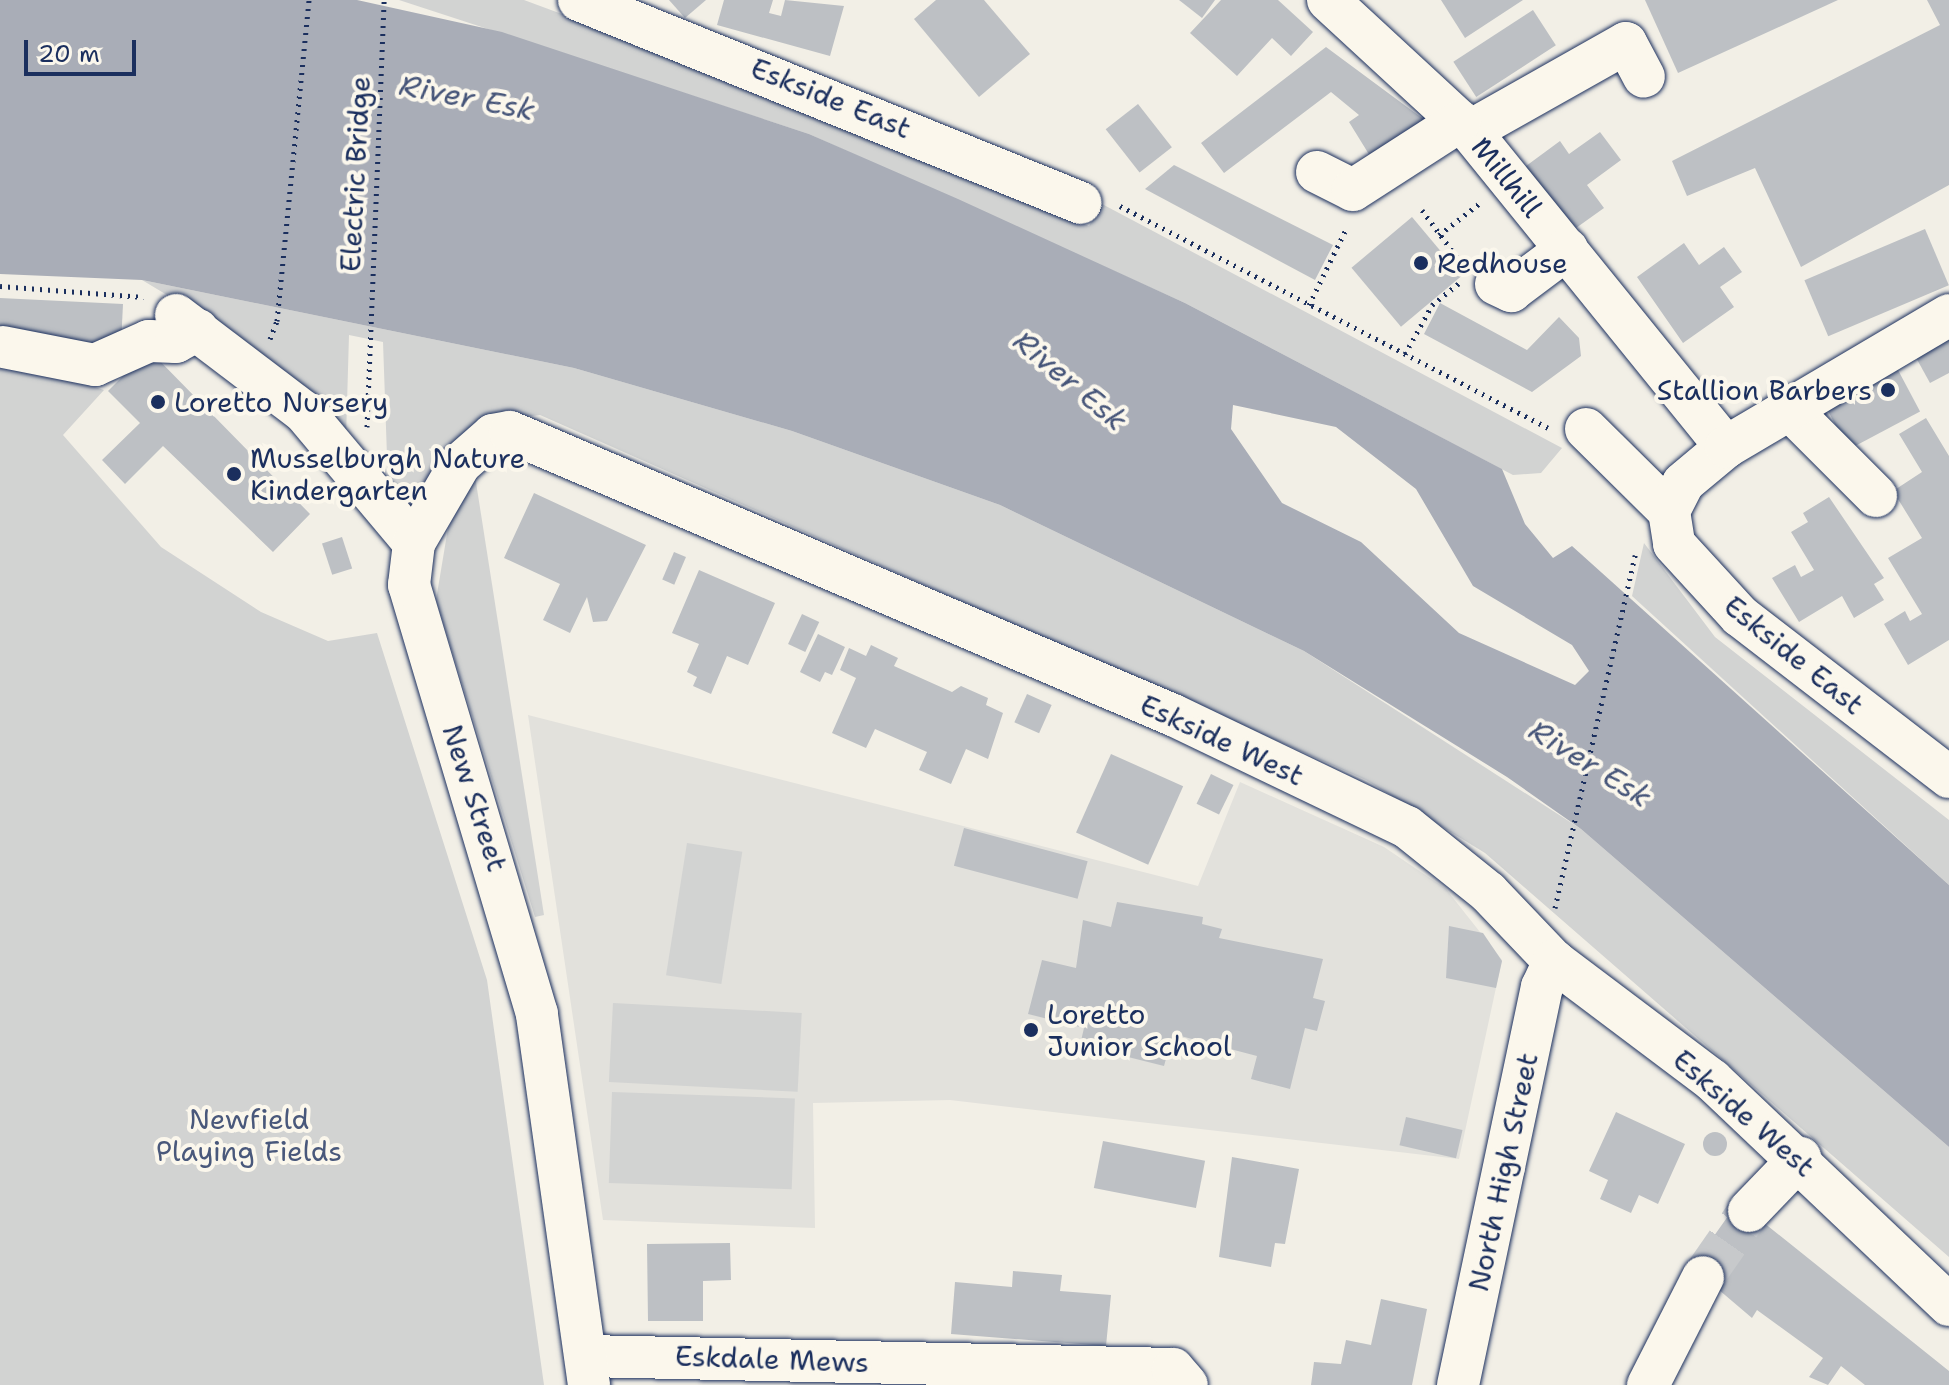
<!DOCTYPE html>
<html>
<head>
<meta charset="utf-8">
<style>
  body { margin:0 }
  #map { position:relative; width:1949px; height:1385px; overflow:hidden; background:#f2efe6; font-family:"Shantell Sans",sans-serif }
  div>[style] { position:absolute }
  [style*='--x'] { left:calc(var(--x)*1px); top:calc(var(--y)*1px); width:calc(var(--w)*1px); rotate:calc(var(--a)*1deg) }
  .built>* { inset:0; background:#e2e1dc }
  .green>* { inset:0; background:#d2d3d2; transform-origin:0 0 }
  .water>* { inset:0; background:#a9adb7 }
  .building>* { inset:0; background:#bdc0c4; transform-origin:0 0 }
  .round { border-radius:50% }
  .minor-tunnel>* { height:42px; margin-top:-21px; transform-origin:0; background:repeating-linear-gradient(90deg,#c7c9cb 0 42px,transparent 0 63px) }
  .path>* { height:5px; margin-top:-2.5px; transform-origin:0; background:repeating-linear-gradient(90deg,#1b2f5e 0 2px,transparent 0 8px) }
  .roads { filter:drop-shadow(0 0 2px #1b2f5e) drop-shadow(0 0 2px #1b2f5e) }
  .minor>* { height:42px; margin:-21px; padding:0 21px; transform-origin:21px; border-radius:21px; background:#fbf7ec }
  .dots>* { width:22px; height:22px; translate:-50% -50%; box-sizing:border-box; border:4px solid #fbf7ec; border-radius:50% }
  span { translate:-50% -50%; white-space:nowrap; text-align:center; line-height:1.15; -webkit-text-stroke:8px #fbf7ec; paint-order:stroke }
  .street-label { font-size:28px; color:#1b2f5e }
  .poi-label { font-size:28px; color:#1b2f5e }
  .left { translate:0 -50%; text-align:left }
  .right { translate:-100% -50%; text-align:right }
  .park-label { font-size:28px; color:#49587b }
  .water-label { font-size:30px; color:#465579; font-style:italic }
  .scale { position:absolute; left:24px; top:40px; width:112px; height:36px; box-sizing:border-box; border:4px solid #1b2f5e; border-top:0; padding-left:10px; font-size:24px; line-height:28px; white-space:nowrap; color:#1b2f5e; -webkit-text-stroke:6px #fbf7ec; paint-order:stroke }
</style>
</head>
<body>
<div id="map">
  <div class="built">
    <div style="clip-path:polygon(528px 715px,1198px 886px,1240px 782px,1384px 847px,1446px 889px,1502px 960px,1459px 1159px,950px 1100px,813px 1103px,815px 1228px,603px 1220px)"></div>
  </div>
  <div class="green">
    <div style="clip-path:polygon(399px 0,524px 0,823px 111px,1089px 226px,1102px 204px,1562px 448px,1541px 473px,1513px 475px,1185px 303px,809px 134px)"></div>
    <div style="clip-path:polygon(142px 280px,574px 368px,792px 431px,1000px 505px,1304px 651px,1581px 829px,1949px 1147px,1949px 1257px,1485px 853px,1366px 780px,540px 415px,474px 423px,414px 498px,397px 497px,388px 485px,383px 342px,349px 335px,346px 438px,217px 325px)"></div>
    <div style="clip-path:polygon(0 356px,104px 390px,63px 435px,161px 547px,261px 612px,328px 641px,377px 633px,487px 980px,544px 1385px,0 1385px)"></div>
    <div style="clip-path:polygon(475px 476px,544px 915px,535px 917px,436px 600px,448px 528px)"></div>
    <div style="clip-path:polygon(1644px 543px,1715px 637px,1949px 820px,1949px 885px,1632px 596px)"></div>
    <div style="left:687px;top:843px;width:56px;height:134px;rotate:9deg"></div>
    <div style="left:613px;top:1003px;width:189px;height:79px;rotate:3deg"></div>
    <div style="left:612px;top:1092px;width:183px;height:91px;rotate:2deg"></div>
  </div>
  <div class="water">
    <div style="clip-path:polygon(evenodd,0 0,357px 0,502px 32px,809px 134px,958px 199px,1185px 303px,1502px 469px,1525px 524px,1553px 558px,1572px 546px,1949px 885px,1949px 1147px,1581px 829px,1507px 777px,1304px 651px,1000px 505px,792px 431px,574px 368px,142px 280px,0 274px,0 0,1233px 405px,1336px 427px,1416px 489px,1473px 586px,1572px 645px,1589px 671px,1575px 685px,1459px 633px,1361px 542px,1282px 503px,1231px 429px,1233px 405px)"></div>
  </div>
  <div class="building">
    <div style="clip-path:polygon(669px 0,706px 0,685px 18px)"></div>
    <div style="clip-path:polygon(724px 0,773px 0,769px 13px,781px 16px,785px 0,844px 6px,830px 56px,717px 25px)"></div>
    <div style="clip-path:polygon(936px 0,984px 0,1030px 54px,979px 97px,914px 19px)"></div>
    <div style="clip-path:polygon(1179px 0,1215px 0,1202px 18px)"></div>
    <div style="clip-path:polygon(1221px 0,1278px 0,1313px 32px,1291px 56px,1272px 38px,1237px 76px,1190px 33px)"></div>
    <div style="clip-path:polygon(1441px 0,1523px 0,1465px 38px)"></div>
    <div style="clip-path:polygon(1645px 0,1838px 0,1678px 73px)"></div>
    <div style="clip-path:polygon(1927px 0,1949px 0,1949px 185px,1801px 267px,1755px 168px,1687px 196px,1672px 161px,1940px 25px)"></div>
    <div style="left:1533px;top:10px;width:42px;height:95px;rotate:57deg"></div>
    <div style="clip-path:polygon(1326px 47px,1426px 121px,1370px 156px,1349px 122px,1359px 115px,1331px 92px,1224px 173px,1201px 143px)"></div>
    <div style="left:1138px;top:104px;width:55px;height:41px;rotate:52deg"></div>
    <div style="clip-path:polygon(1600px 132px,1621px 160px,1587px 185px,1604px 208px,1569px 233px,1522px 169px,1560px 141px,1569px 154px)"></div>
    <div style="clip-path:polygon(1174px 165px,1333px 245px,1315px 280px,1145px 189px)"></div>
    <div style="left:1412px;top:217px;width:77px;height:79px;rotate:50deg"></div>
    <div style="left:1925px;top:229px;width:61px;height:131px;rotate:67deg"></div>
    <div style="clip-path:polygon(1684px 243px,1699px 265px,1724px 247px,1742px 272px,1720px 287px,1734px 307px,1683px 343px,1637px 277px)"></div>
    <div style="clip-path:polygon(0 298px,123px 304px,121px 344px,27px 339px,0 329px)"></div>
    <div style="clip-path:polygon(1440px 303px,1527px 350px,1559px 317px,1579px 338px,1581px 356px,1532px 392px,1424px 334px)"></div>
    <div style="clip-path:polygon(1949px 334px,1949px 373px,1930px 383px,1914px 354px)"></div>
    <div style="clip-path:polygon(149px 350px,310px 514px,273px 552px,163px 446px,125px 484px,102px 460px,140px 423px,108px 391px)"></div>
    <div style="left:1898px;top:370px;width:47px;height:81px;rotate:62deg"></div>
    <div style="clip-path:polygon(1926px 418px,1949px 456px,1949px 640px,1908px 665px,1884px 624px,1905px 611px,1910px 621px,1922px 614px,1888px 558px,1922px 538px,1893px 491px,1922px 472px,1899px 434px)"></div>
    <div style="clip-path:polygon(534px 493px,646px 545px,607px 621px,593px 622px,587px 597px,570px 633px,543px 620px,560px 584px,504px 558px)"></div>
    <div style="clip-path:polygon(1829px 497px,1884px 578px,1874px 584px,1884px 600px,1854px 618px,1842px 596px,1799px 622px,1772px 578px,1795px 565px,1801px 577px,1814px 570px,1791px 532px,1808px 522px,1803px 513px)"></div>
    <div style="left:342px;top:537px;width:33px;height:21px;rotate:72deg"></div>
    <div style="left:674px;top:552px;width:13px;height:30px;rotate:23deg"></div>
    <div style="clip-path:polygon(699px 570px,775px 603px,748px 665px,727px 656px,711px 694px,693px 686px,697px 677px,687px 672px,699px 644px,672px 633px)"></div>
    <div style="left:802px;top:614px;width:19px;height:33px;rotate:25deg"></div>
    <div style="clip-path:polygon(818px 634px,845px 647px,832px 675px,825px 672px,820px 682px,800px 672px)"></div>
    <div style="clip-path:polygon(871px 645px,898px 658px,894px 666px,952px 692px,961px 686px,988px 698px,986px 705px,1003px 713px,988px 759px,966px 749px,951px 784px,919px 770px,927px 752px,875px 729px,866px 748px,832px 733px,856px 678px,840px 670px,849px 648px,866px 656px)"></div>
    <div style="left:1027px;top:694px;width:27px;height:31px;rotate:24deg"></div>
    <div style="left:1111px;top:754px;width:79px;height:86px;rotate:24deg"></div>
    <div style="left:1211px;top:774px;width:25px;height:33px;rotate:26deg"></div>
    <div style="left:964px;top:828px;width:128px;height:39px;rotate:15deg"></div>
    <div style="clip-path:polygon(1117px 902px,1203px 917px,1202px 924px,1222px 929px,1219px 938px,1323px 959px,1313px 998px,1325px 1001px,1317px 1031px,1305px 1028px,1290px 1089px,1251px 1079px,1257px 1056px,1173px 1034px,1164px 1066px,1080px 1045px,1084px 1028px,1028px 1014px,1042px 960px,1076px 968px,1083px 920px,1111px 927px)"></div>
    <div style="clip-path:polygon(1449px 926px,1483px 933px,1502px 961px,1496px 988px,1446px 978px)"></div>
    <div style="clip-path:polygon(1616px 1112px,1685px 1144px,1658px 1204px,1639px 1195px,1631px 1213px,1600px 1199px,1608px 1180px,1589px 1171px)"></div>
    <div style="left:1406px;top:1117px;width:58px;height:29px;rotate:13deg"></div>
    <div class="round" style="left:1703px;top:1132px;width:24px;height:24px"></div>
    <div style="left:1103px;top:1141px;width:104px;height:48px;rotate:11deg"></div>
    <div style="clip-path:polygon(1232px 1157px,1299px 1169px,1285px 1244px,1275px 1243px,1271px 1267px,1219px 1257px)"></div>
    <div style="clip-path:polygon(1738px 1202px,1949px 1371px,1949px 1385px,1865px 1385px,1841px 1366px,1828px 1385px,1809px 1377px,1823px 1358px,1757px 1310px,1752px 1318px,1692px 1267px)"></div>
    <div style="clip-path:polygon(730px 1243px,731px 1280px,703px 1281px,703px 1321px,648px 1321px,647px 1244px)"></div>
    <div style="clip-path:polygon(1013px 1271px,1062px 1275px,1060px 1291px,1111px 1295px,1106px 1346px,951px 1334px,955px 1282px,1012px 1287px)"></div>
    <div style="clip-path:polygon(1381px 1299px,1427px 1309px,1412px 1385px,1311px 1385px,1314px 1362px,1341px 1364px,1346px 1340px,1371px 1345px)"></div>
  </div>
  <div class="minor-tunnel">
    <div style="--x:1703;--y:1277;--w:80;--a:-55.1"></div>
  </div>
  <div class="path">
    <div style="--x:1120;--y:206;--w:482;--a:27.4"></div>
    <div style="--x:1422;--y:210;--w:67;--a:53.5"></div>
    <div style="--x:1439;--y:235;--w:52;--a:-38"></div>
    <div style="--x:0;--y:286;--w:144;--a:4.4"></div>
    <div style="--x:1309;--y:305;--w:87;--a:-64"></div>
    <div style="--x:270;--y:339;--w:19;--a:-69"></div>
    <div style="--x:277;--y:321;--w:323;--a:-84.3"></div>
    <div style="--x:1405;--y:354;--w:56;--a:-61.1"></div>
    <div style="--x:1432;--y:305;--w:35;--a:-39"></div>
    <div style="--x:367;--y:427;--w:427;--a:-87.7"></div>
    <div style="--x:1555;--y:908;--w:362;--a:-77.2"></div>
  </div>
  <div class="roads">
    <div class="minor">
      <div style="--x:579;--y:0;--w:541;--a:22.02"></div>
      <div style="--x:1328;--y:0;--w:193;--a:42.7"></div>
      <div style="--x:1470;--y:131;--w:407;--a:51"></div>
      <div style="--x:1470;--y:131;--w:179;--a:-29.4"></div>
      <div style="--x:1626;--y:43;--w:38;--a:62"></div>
      <div style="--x:1317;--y:172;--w:40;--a:26.6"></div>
      <div style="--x:1353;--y:190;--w:127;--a:-32.8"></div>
      <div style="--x:1496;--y:284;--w:17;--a:25"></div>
      <div style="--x:1511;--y:291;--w:70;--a:-36.9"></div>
      <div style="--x:176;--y:315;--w:161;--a:37.2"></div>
      <div style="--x:304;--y:412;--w:171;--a:50"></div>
      <div style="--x:3;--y:347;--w:94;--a:11.1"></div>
      <div style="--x:95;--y:365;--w:59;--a:-24"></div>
      <div style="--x:149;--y:341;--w:27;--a:2"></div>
      <div style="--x:176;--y:342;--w:25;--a:-29"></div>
      <div style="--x:1787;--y:407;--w:126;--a:45"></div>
      <div style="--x:1586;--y:429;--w:117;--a:44.7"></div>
      <div style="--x:1669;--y:511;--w:33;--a:81"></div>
      <div style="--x:1674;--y:544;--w:98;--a:47.5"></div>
      <div style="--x:1740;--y:616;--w:264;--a:37.6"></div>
      <div style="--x:1669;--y:511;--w:31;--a:-63"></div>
      <div style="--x:1683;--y:483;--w:56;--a:-39.9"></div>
      <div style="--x:1726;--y:447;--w:259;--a:-30.6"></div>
      <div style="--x:1749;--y:1211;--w:74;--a:-46.1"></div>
      <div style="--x:587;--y:1356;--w:586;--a:1.27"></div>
      <div style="--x:1173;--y:1369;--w:21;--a:49"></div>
      <div style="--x:589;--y:1385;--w:375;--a:-98"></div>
      <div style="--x:537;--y:1014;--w:448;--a:-106.6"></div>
      <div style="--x:409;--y:585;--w:42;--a:-83.2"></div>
      <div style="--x:414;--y:543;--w:91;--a:-59.8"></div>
      <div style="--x:460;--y:464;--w:44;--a:-41.3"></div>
      <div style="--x:493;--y:435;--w:17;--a:-10"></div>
      <div style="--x:510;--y:432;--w:721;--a:23.12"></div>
      <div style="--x:1173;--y:715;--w:259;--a:25.6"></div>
      <div style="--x:1407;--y:827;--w:104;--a:38.7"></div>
      <div style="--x:1488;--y:892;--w:95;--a:46.3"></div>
      <div style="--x:1554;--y:961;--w:198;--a:37"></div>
      <div style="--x:1712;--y:1080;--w:327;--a:43.5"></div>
      <div style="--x:1458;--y:1385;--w:407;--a:-78.1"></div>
      <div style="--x:1542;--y:987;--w:29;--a:-65"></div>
      <div style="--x:1648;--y:1385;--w:121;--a:-63"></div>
    </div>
  </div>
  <div class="dots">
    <div style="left:1421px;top:263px;background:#1b2f5e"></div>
    <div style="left:1888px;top:390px;background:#1b2f5e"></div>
    <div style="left:158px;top:402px;background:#1b2f5e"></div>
    <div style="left:234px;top:474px;background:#1b2f5e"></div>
    <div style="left:1031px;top:1030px;background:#1b2f5e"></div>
  </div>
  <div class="street-label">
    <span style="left:831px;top:98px;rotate:22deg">Eskside East</span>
    <span style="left:355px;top:174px;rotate:-87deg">Electric Bridge</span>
    <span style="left:1507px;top:177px;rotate:51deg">Millhill</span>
    <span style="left:1794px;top:655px;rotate:39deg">Eskside East</span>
    <span style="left:1222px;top:740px;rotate:25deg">Eskside West</span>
    <span style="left:475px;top:798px;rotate:72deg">New Street</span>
    <span style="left:1744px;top:1113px;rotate:41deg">Eskside West</span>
    <span style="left:1503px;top:1172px;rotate:-78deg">North High Street</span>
    <span style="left:772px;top:1359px;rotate:2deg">Eskdale Mews</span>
  </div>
  <div class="poi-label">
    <span class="left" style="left:1437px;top:263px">Redhouse</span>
    <span class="right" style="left:1872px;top:390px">Stallion Barbers</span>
    <span class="left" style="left:174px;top:402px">Loretto Nursery</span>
    <span class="left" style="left:250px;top:474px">Musselburgh Nature<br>Kindergarten</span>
    <span class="left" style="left:1047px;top:1030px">Loretto<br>Junior School</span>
  </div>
  <div class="park-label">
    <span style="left:249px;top:1135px">Newfield<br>Playing Fields</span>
  </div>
  <div class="water-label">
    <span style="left:467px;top:98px;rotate:11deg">River Esk</span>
    <span style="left:1070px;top:381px;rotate:40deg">River Esk</span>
    <span style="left:1590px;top:764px;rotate:32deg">River Esk</span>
  </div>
  <div class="scale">20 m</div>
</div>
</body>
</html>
